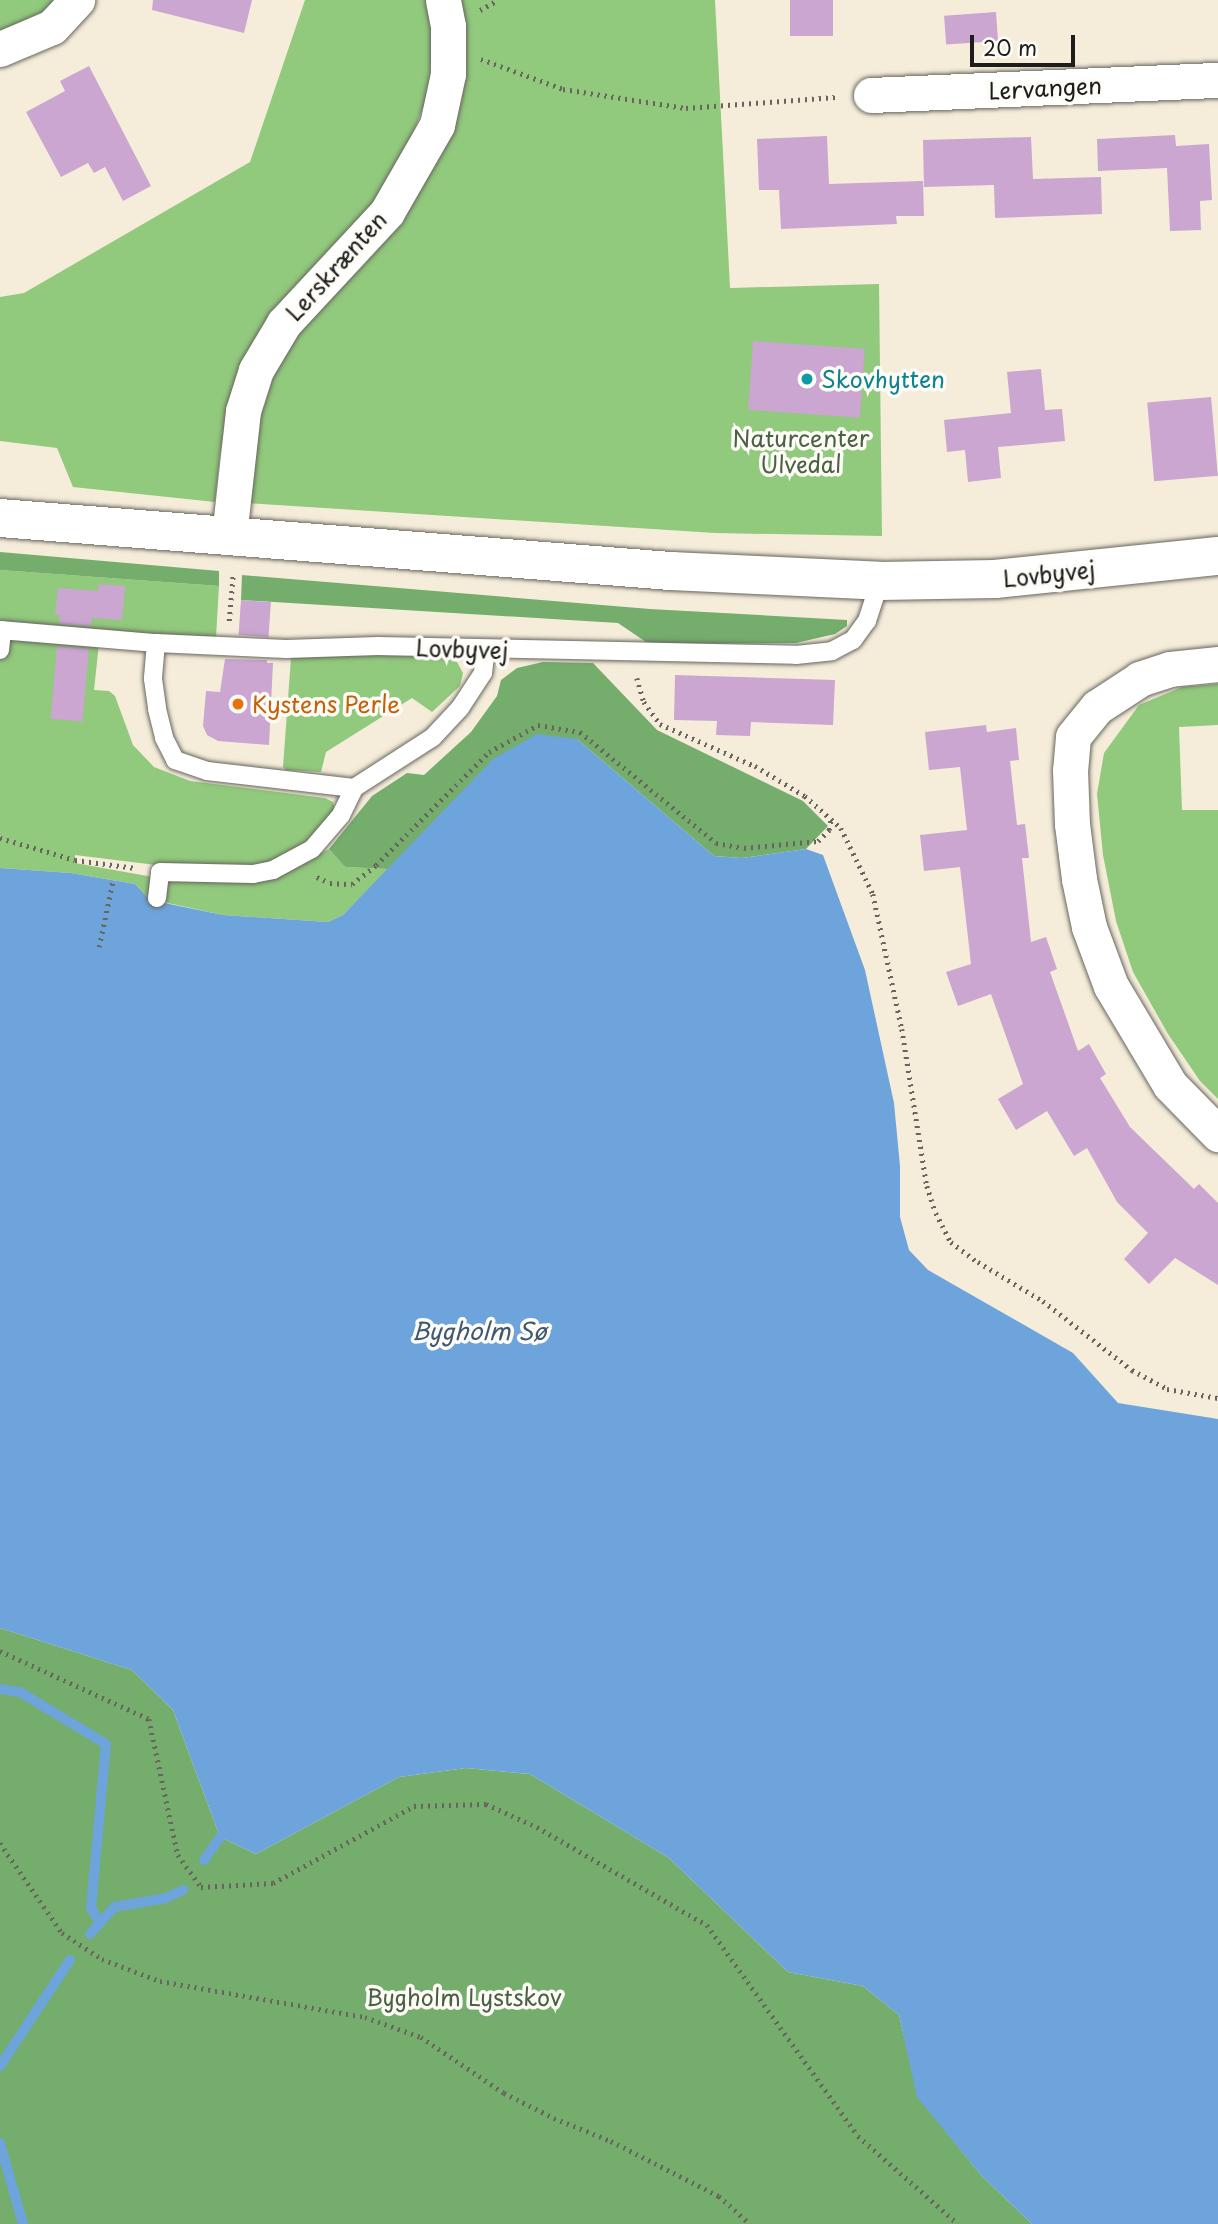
<!DOCTYPE html>
<html>
<head>
<meta charset="utf-8">
<style>
  body { margin:0 }
  #map { position:relative; width:1218px; height:2224px; overflow:hidden; background:#f5edda; font-family:"Playpen Sans",sans-serif }
  div>[style] { position:absolute }
  [style*='--x'] { left:calc(var(--x)*1px); top:calc(var(--y)*1px); width:calc(var(--w)*1px); rotate:calc(var(--a)*1deg) }
  .green>* { inset:0; background:#91c97d }
  .forest>* { inset:0; background:#74ad6c }
  .water>* { inset:0; background:#6da4db }
  .stream>* { height:10px; margin:-5px; padding:0 5px; transform-origin:5px; border-radius:5px; background:#6da4db }
  .building>* { inset:0; background:#caa6d1; transform-origin:0 0 }
  .path>* { height:4.5px; margin-top:-2.25px; transform-origin:0; background:repeating-linear-gradient(90deg,#68655e 0 2px,transparent 0 7px) }
  .roads { filter:drop-shadow(0 0 2px #68655e) drop-shadow(0 0 2px #68655e) }
  .lane>* { height:18px; margin:-9px; padding:0 9px; transform-origin:9px; border-radius:9px; background:#fff }
  .street>* { height:35px; margin:-17.5px; padding:0 17.5px; transform-origin:17.5px; border-radius:17.5px; background:#fff }
  .secondary>* { height:38px; margin:-19px; padding:0 19px; transform-origin:19px; border-radius:19px; background:#fff }
  .dots>* { width:19px; height:19px; translate:-50% -50%; box-sizing:border-box; border:4px solid #fdfcf7; border-radius:50% }
  span { translate:-50% -50%; white-space:nowrap; text-align:center; line-height:1.15; -webkit-text-stroke:7px #fdfcf7; paint-order:stroke }
  .street-label { font-size:23px; color:#1c1c1c }
  .culture-label { font-size:23px; color:#0d838f }
  .left { translate:0 -50%; text-align:left }
  .park-label { font-size:23px; color:#4b6143 }
  .food-label { font-size:23px; color:#c56008 }
  .water-label { font-size:24px; color:#405972; font-style:italic }
  .scale { position:absolute; left:970px; top:35px; width:105px; height:32px; box-sizing:border-box; border:4px solid #1c1c1c; border-top:0; padding-left:9px; font-size:21px; line-height:24px; white-space:nowrap; color:#1c1c1c; -webkit-text-stroke:5px #fdfcf7; paint-order:stroke }
</style>
</head>
<body>
<div id="map">
  <div class="green">
    <div style="clip-path:polygon(0 0,56px 0,48px 9px,0 34px)"></div>
    <div style="clip-path:polygon(305px 0,430px 0,434px 13px,429px 92px,403px 160px,373px 206px,236px 380px,220px 454px,215px 502px,73px 487px,57px 448px,0 441px,0 297px,24px 293px,250px 162px)"></div>
    <div style="clip-path:polygon(460px 0,715px 0,730px 288px,879px 284px,882px 536px,715px 533px,246px 503px,263px 389px,298px 326px,395px 228px,432px 168px,459px 97px,466px 46px)"></div>
    <div style="clip-path:polygon(0 570px,219px 586px,216px 637px,100px 634px,94px 690px,109px 691px,115px 696px,133px 745px,154px 767px,190px 781px,325px 798px,333px 802px,335px 809px,330px 818px,306px 842px,274px 861px,252px 866px,164px 866px,75px 855px,75px 863px,153px 877px,150px 900px,135px 884px,71px 873px,0 868px)"></div>
    <div style="clip-path:polygon(365px 655px,445px 657px,457px 662px,463px 673px,460px 686px,432px 712px,412px 698px,326px 752px,321px 772px,286px 770px,283px 767px,291px 658px)"></div>
    <div style="clip-path:polygon(1218px 684px,1218px 725px,1179px 727px,1182px 810px,1218px 810px,1218px 1099px,1200px 1081px,1168px 1034px,1133px 972px,1116px 921px,1103px 855px,1097px 794px,1104px 753px,1139px 705px,1182px 687px)"></div>
    <div style="clip-path:polygon(329px 849px,345px 867px,388px 869px,343px 915px,328px 922px,223px 915px,163px 902px,167px 880px,276px 876px)"></div>
  </div>
  <div class="forest">
    <div style="clip-path:polygon(0 552px,219px 571px,219px 586px,0 570px)"></div>
    <div style="clip-path:polygon(242px 575px,650px 609px,847px 620px,847px 626px,835px 634px,796px 643px,649px 644px,618px 623px,241px 600px)"></div>
    <div style="clip-path:polygon(543px 662px,593px 663px,657px 730px,803px 801px,828px 826px,806px 849px,742px 858px,714px 856px,577px 739px,434px 822px,388px 869px,345px 867px,329px 849px,372px 796px,407px 773px,424px 775px,471px 732px,497px 696px,501px 680px,517px 668px)"></div>
    <div style="clip-path:polygon(0 1628px,132px 1670px,173px 1710px,220px 1837px,256px 1854px,399px 1777px,466px 1768px,530px 1774px,669px 1858px,788px 1972px,863px 1986px,899px 2015px,918px 2097px,981px 2175px,1032px 2224px,0 2224px)"></div>
  </div>
  <div class="water">
    <div style="clip-path:polygon(537px 734px,577px 739px,714px 856px,742px 858px,806px 849px,823px 855px,865px 970px,894px 1103px,900px 1166px,900px 1217px,909px 1250px,928px 1270px,1073px 1353px,1118px 1403px,1218px 1419px,1218px 2224px,1032px 2224px,981px 2175px,917px 2097px,899px 2015px,863px 1986px,788px 1972px,669px 1858px,530px 1774px,466px 1768px,399px 1777px,256px 1854px,220px 1837px,173px 1710px,132px 1670px,0 1628px,0 868px,71px 873px,135px 884px,150px 900px,223px 915px,328px 922px,343px 915px,493px 759px)"></div>
  </div>
  <div class="stream">
    <div style="--x:0;--y:1689;--w:20;--a:9"></div>
    <div style="--x:20;--y:1692;--w:100;--a:31.2"></div>
    <div style="--x:106;--y:1744;--w:165;--a:95.2"></div>
    <div style="--x:91;--y:1908;--w:17;--a:59"></div>
    <div style="--x:204;--y:1860;--w:28;--a:-55"></div>
    <div style="--x:90;--y:1934;--w:36;--a:-48"></div>
    <div style="--x:114;--y:1907;--w:53;--a:-9.8"></div>
    <div style="--x:166;--y:1898;--w:19;--a:-25"></div>
    <div style="--x:0;--y:2066;--w:127;--a:-56.6"></div>
    <div style="--x:0;--y:2143;--w:84;--a:74.1"></div>
  </div>
  <div class="building">
    <div style="clip-path:polygon(153px 0,252px 0,244px 33px,152px 10px)"></div>
    <div style="left:790px;top:0;width:43px;height:36px"></div>
    <div style="left:996px;top:12px;width:29px;height:52px;rotate:86deg"></div>
    <div style="clip-path:polygon(89px 66px,151px 186px,123px 201px,105px 167px,94px 173px,88px 163px,61px 177px,26px 112px,65px 91px,60px 81px)"></div>
    <div style="clip-path:polygon(1175px 135px,1176px 146px,1209px 144px,1212px 200px,1200px 201px,1201px 230px,1170px 231px,1167px 168px,1098px 171px,1097px 139px)"></div>
    <div style="clip-path:polygon(827px 136px,829px 184px,923px 181px,924px 216px,896px 216px,897px 224px,781px 229px,779px 190px,759px 190px,757px 139px)"></div>
    <div style="clip-path:polygon(1031px 137px,1033px 179px,1101px 177px,1102px 214px,995px 218px,994px 185px,924px 187px,923px 140px)"></div>
    <div style="left:753px;top:341px;width:112px;height:69px;rotate:4deg"></div>
    <div style="clip-path:polygon(1041px 369px,1045px 410px,1062px 409px,1065px 441px,998px 447px,1001px 478px,968px 482px,965px 450px,947px 452px,944px 420px,1011px 413px,1007px 372px)"></div>
    <div style="left:1211px;top:397px;width:79px;height:64px;rotate:85deg"></div>
    <div style="clip-path:polygon(99px 584px,125px 586px,122px 620px,92px 618px,91px 626px,59px 624px,60px 615px,55px 615px,58px 588px,98px 591px)"></div>
    <div style="left:241px;top:600px;width:30px;height:35px;rotate:4deg"></div>
    <div style="left:57px;top:646px;width:32px;height:73px;rotate:5deg"></div>
    <div style="clip-path:polygon(225px 659px,267px 660px,267px 663px,273px 663px,269px 745px,218px 741px,207px 735px,203px 726px,206px 691px,220px 692px)"></div>
    <div style="clip-path:polygon(675px 675px,835px 680px,833px 725px,751px 722px,750px 736px,716px 735px,717px 721px,674px 720px)"></div>
    <div style="clip-path:polygon(986px 725px,987px 732px,1016px 728px,1019px 760px,1010px 761px,1017px 825px,1025px 824px,1029px 858px,1022px 858px,1031px 942px,1046px 937px,1057px 969px,1050px 972px,1078px 1051px,1089px 1044px,1106px 1074px,1100px 1078px,1130px 1127px,1194px 1189px,1199px 1184px,1218px 1203px,1218px 1285px,1175px 1258px,1149px 1284px,1124px 1259px,1148px 1233px,1117px 1202px,1087px 1148px,1074px 1156px,1047px 1111px,1016px 1130px,998px 1099px,1023px 1084px,991px 994px,958px 1006px,946px 972px,971px 964px,960px 867px,924px 871px,920px 835px,967px 830px,960px 767px,929px 770px,925px 732px)"></div>
  </div>
  <div class="path">
    <div style="--x:480;--y:10;--w:21;--a:-29"></div>
    <div style="--x:481;--y:59;--w:87;--a:20.1"></div>
    <div style="--x:563;--y:89;--w:124;--a:8.8"></div>
    <div style="--x:686;--y:108;--w:150;--a:-4.2"></div>
    <div style="--x:229;--y:621;--w:47;--a:-85.1"></div>
    <div style="--x:637;--y:678;--w:25;--a:74"></div>
    <div style="--x:644;--y:702;--w:27;--a:54"></div>
    <div style="--x:660;--y:724;--w:104;--a:23.9"></div>
    <div style="--x:755;--y:766;--w:58;--a:31"></div>
    <div style="--x:805;--y:796;--w:48;--a:41.6"></div>
    <div style="--x:841;--y:828;--w:73;--a:64.1"></div>
    <div style="--x:873;--y:894;--w:138;--a:77.9"></div>
    <div style="--x:902;--y:1029;--w:159;--a:81"></div>
    <div style="--x:927;--y:1186;--w:28;--a:72"></div>
    <div style="--x:936;--y:1213;--w:33;--a:63"></div>
    <div style="--x:951;--y:1242;--w:34;--a:37"></div>
    <div style="--x:978;--y:1262;--w:76;--a:31"></div>
    <div style="--x:1043;--y:1301;--w:113;--a:37.8"></div>
    <div style="--x:1132;--y:1370;--w:40;--a:28"></div>
    <div style="--x:1167;--y:1389;--w:52;--a:10"></div>
    <div style="--x:0;--y:838;--w:78;--a:16.3"></div>
    <div style="--x:75;--y:860;--w:61;--a:7.6"></div>
    <div style="--x:317;--y:877;--w:14;--a:25"></div>
    <div style="--x:330;--y:883;--w:22;--a:3"></div>
    <div style="--x:352;--y:884;--w:31;--a:-38"></div>
    <div style="--x:376;--y:865;--w:160;--a:-45"></div>
    <div style="--x:489;--y:752;--w:56;--a:-28.9"></div>
    <div style="--x:538;--y:725;--w:43;--a:9.5"></div>
    <div style="--x:580;--y:732;--w:176;--a:39.2"></div>
    <div style="--x:716;--y:843;--w:28;--a:10"></div>
    <div style="--x:744;--y:848;--w:74;--a:-5.4"></div>
    <div style="--x:818;--y:841;--w:16;--a:-45"></div>
    <div style="--x:829;--y:830;--w:11;--a:-80"></div>
    <div style="--x:99;--y:947;--w:68;--a:-78.2"></div>
    <div style="--x:0;--y:1651;--w:164;--a:24.5"></div>
    <div style="--x:149;--y:1719;--w:139;--a:78"></div>
    <div style="--x:178;--y:1855;--w:39;--a:54"></div>
    <div style="--x:201;--y:1887;--w:72;--a:-3.2"></div>
    <div style="--x:273;--y:1883;--w:161;--a:-28.6"></div>
    <div style="--x:414;--y:1806;--w:72;--a:-1.6"></div>
    <div style="--x:486;--y:1804;--w:56;--a:24.3"></div>
    <div style="--x:537;--y:1827;--w:196;--a:30"></div>
    <div style="--x:707;--y:1925;--w:259;--a:54.4"></div>
    <div style="--x:858;--y:2136;--w:133;--a:41.3"></div>
    <div style="--x:0;--y:1843;--w:109;--a:55.4"></div>
    <div style="--x:62;--y:1933;--w:48;--a:33"></div>
    <div style="--x:102;--y:1959;--w:62;--a:20.8"></div>
    <div style="--x:160;--y:1981;--w:208;--a:10"></div>
    <div style="--x:365;--y:2017;--w:59;--a:19.7"></div>
    <div style="--x:421;--y:2037;--w:100;--a:34"></div>
    <div style="--x:504;--y:2093;--w:56;--a:26.6"></div>
    <div style="--x:554;--y:2118;--w:61;--a:22"></div>
    <div style="--x:611;--y:2141;--w:121;--a:27"></div>
    <div style="--x:719;--y:2196;--w:42;--a:42.1"></div>
  </div>
  <div class="roads">
    <div class="lane">
      <div style="--x:0;--y:630;--w:157;--a:4.8"></div>
      <div style="--x:156;--y:643;--w:130;--a:2.6"></div>
      <div style="--x:286;--y:649;--w:92;--a:-1.9"></div>
      <div style="--x:378;--y:646;--w:418;--a:1.2"></div>
      <div style="--x:796;--y:655;--w:36;--a:-6"></div>
      <div style="--x:832;--y:651;--w:24;--a:-28"></div>
      <div style="--x:853;--y:640;--w:24;--a:-54"></div>
      <div style="--x:867;--y:621;--w:42;--a:-72"></div>
      <div style="--x:156;--y:643;--w:36;--a:95"></div>
      <div style="--x:153;--y:679;--w:30;--a:82"></div>
      <div style="--x:157;--y:709;--w:30;--a:76"></div>
      <div style="--x:164;--y:738;--w:25;--a:63"></div>
      <div style="--x:175;--y:760;--w:34;--a:19"></div>
      <div style="--x:207;--y:771;--w:148;--a:6.6"></div>
      <div style="--x:354;--y:788;--w:94;--a:-32.8"></div>
      <div style="--x:433;--y:737;--w:40;--a:-47"></div>
      <div style="--x:460;--y:708;--w:42;--a:-56.7"></div>
      <div style="--x:483;--y:673;--w:23;--a:-83"></div>
      <div style="--x:0;--y:650;--w:20;--a:-84"></div>
      <div style="--x:157;--y:898;--w:26;--a:-83"></div>
      <div style="--x:160;--y:872;--w:93;--a:1.2"></div>
      <div style="--x:253;--y:874;--w:20;--a:-11"></div>
      <div style="--x:273;--y:870;--w:44;--a:-28.3"></div>
      <div style="--x:312;--y:849;--w:45;--a:-49.5"></div>
      <div style="--x:341;--y:815;--w:30;--a:-64"></div>
    </div>
    <div class="street">
      <div style="--x:0;--y:49;--w:56;--a:-22.9"></div>
      <div style="--x:52;--y:27;--w:37;--a:-47"></div>
      <div style="--x:871;--y:95;--w:347;--a:-2.5"></div>
      <div style="--x:229;--y:536;--w:126;--a:-83.6"></div>
      <div style="--x:243;--y:411;--w:43;--a:-72.4"></div>
      <div style="--x:256;--y:370;--w:55;--a:-59.2"></div>
      <div style="--x:284;--y:323;--w:151;--a:-47.1"></div>
      <div style="--x:387;--y:212;--w:100;--a:-60.1"></div>
      <div style="--x:437;--y:125;--w:52;--a:-77.8"></div>
      <div style="--x:448;--y:74;--w:48;--a:-90"></div>
      <div style="--x:448;--y:26;--w:26;--a:-101"></div>
      <div style="--x:1218;--y:664;--w:48;--a:174.1"></div>
      <div style="--x:1170;--y:669;--w:32;--a:162"></div>
      <div style="--x:1140;--y:679;--w:51;--a:146.9"></div>
      <div style="--x:1097;--y:707;--w:38;--a:129"></div>
      <div style="--x:1073;--y:737;--w:33;--a:95"></div>
      <div style="--x:1070;--y:770;--w:54;--a:87.9"></div>
      <div style="--x:1072;--y:824;--w:55;--a:82.7"></div>
      <div style="--x:1079;--y:879;--w:49;--a:78.2"></div>
      <div style="--x:1089;--y:927;--w:63;--a:69.6"></div>
      <div style="--x:1111;--y:986;--w:115;--a:59.2"></div>
      <div style="--x:1170;--y:1085;--w:69;--a:45.6"></div>
    </div>
    <div class="secondary">
      <div style="--x:0;--y:518;--w:673;--a:4.52"></div>
      <div style="--x:671;--y:571;--w:209;--a:2.7"></div>
      <div style="--x:880;--y:581;--w:115;--a:-1"></div>
      <div style="--x:995;--y:579;--w:224;--a:-5.9"></div>
    </div>
  </div>
  <div class="dots">
    <div style="left:807px;top:379px;background:#0f9aa8"></div>
    <div style="left:238px;top:704px;background:#e8710a"></div>
  </div>
  <div class="street-label">
    <span style="left:1045px;top:88px;rotate:-3deg">Lervangen</span>
    <span style="left:336px;top:266px;rotate:-48deg">Lerskrænten</span>
    <span style="left:1049px;top:574px;rotate:-6deg">Lovbyvej</span>
    <span style="left:462px;top:649px;rotate:2deg">Lovbyvej</span>
  </div>
  <div class="culture-label">
    <span class="left" style="left:821px;top:379px">Skovhytten</span>
  </div>
  <div class="park-label">
    <span style="left:801px;top:451px">Naturcenter<br>Ulvedal</span>
    <span style="left:464px;top:1997px">Bygholm Lystskov</span>
  </div>
  <div class="food-label">
    <span class="left" style="left:252px;top:704px">Kystens Perle</span>
  </div>
  <div class="water-label">
    <span style="left:479px;top:1331px">Bygholm Sø</span>
  </div>
  <div class="scale">20 m</div>
</div>
</body>
</html>
